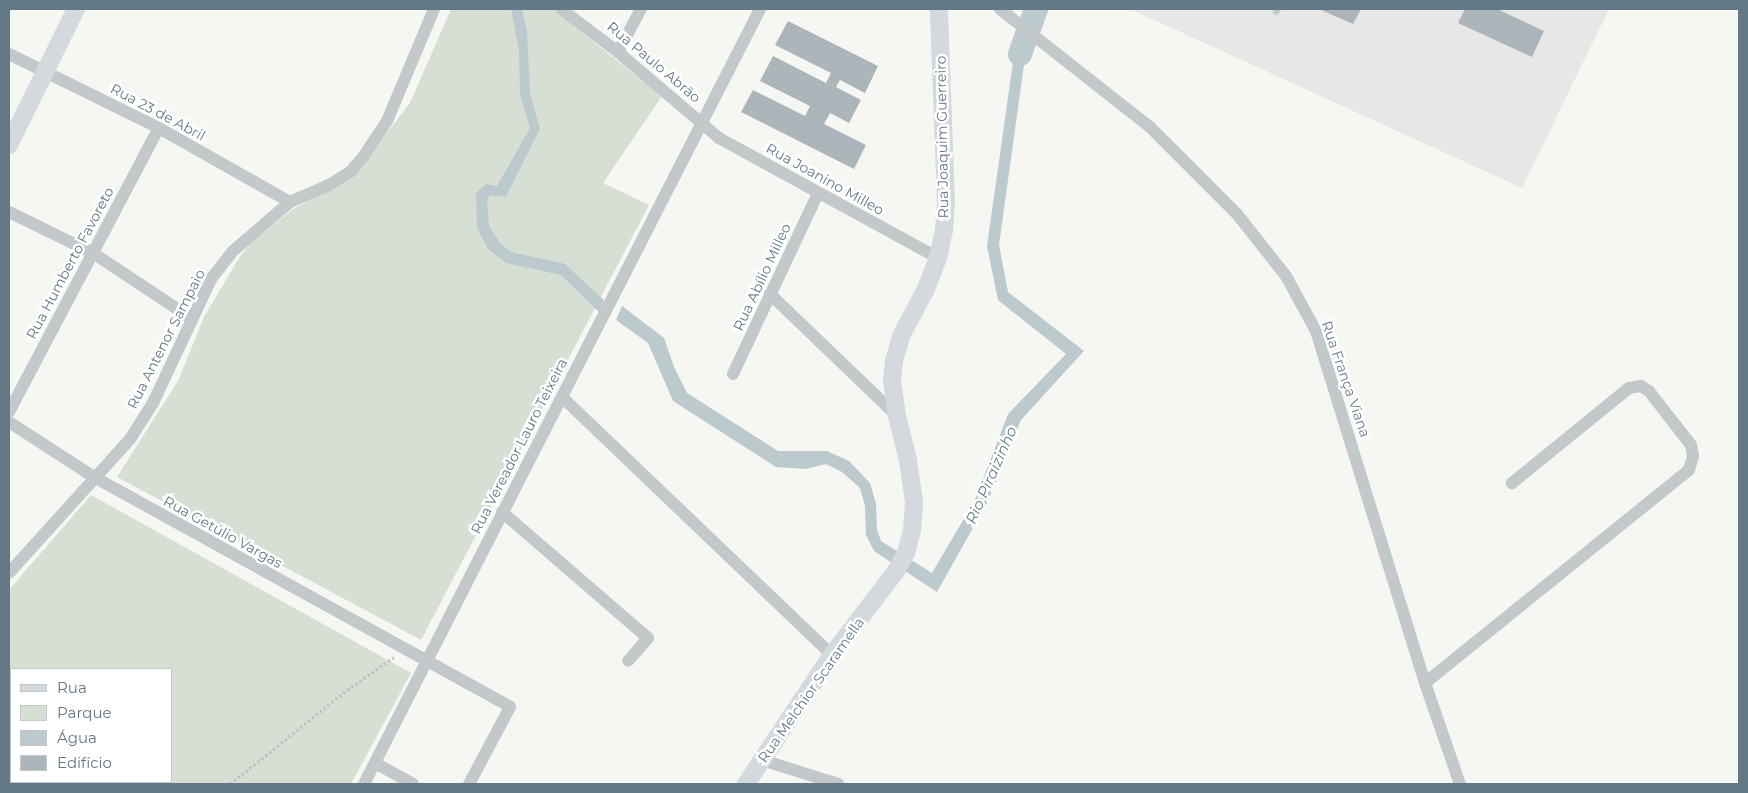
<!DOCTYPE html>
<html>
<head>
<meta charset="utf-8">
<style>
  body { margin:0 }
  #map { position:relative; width:1748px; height:793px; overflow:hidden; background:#f6f6f2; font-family:Montserrat,sans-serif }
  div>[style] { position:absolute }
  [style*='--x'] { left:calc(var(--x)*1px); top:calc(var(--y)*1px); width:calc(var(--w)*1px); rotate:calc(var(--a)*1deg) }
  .built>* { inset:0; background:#e7e8e6 }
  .green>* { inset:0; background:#d7ded3 }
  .water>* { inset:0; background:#bcc9cd }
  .river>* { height:24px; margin:-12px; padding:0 12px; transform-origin:12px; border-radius:12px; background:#bcc9cd }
  .building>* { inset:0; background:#acb5ba }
  .path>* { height:2.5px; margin-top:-1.25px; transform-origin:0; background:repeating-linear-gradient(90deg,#bfc1c3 0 2.5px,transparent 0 5px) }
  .lane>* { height:6px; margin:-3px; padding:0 3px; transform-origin:3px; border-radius:3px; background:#c3c8cb }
  .street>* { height:12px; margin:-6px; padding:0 6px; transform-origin:6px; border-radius:6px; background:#c3c8cb }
  .secondary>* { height:18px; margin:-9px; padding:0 9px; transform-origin:9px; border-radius:9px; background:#d4d9dd }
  span { translate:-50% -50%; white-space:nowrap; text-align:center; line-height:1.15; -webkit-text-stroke:5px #fff; paint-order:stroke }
  .street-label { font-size:14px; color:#637886 }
  .water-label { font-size:15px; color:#5f7b83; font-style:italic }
  .frame { position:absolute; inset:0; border:10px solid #637886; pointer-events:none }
  .legend { position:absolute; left:10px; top:668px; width:162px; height:115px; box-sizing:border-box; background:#fff; border:1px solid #c1c9cf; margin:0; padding:6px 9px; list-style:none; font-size:15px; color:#637886 }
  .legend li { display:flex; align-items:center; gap:10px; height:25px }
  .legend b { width:25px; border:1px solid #c1c9cf }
</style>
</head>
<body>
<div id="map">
  <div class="built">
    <div style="clip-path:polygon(1130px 9px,1609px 9px,1522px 188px)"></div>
  </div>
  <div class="green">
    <div style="clip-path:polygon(451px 9px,552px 9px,662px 96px,603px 183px,649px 205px,421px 640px,117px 477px,178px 381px,204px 317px,241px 255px,252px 242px,293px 209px,352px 178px,410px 103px)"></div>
    <div style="clip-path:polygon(evenodd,91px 495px,411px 673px,351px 784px,9px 784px,9px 590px,91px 495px,11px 669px,171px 669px,171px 782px,11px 782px,11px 669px)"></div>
  </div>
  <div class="water">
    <div style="clip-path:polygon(511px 9px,522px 9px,527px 31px,530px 93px,540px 129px,506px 197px,490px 195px,487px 199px,489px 226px,500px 243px,511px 252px,565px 264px,604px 300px,599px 312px,561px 275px,506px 263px,488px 249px,477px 228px,476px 193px,486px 184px,497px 186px,530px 128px,520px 95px,519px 50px)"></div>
    <div style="clip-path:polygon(1026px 9px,1046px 9px,1042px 22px,1026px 10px)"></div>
    <div style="clip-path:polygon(1024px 28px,1033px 33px,1026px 50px,999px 245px,1008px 292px,1084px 351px,1021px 420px,987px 503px,937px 592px,874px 551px,866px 535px,865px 506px,860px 488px,842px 472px,826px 464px,806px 469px,776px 467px,673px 401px,648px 343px,616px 320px,622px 306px,664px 338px,674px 367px,687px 393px,778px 451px,827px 451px,849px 461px,870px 483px,876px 504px,877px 530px,881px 541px,932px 573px,975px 500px,1008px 414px,1066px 354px,998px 300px,987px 246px,1015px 48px)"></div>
  </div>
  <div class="river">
    <div style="--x:1020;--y:54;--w:48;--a:-70.4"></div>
  </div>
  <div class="building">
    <div style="clip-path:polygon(1319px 9px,1361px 9px,1353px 24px)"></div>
    <div style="clip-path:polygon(1465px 9px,1497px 9px,1544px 31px,1532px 57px,1458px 23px)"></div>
    <div style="clip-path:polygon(788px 21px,878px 66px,865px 93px,840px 80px,836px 87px,861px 100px,849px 123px,830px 113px,824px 124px,866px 145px,854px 169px,741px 112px,753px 90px,805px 116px,810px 106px,760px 81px,773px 56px,826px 83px,831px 73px,775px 45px)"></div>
    <div style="clip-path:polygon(52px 782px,76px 782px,81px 784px,51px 784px)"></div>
  </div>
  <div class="path">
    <div style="--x:230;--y:784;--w:145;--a:-38.8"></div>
    <div style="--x:343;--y:693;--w:62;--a:-35.2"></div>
  </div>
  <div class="lane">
    <div style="--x:1276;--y:12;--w:4;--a:-56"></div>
  </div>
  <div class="street">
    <div style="--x:561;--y:9;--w:71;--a:37"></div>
    <div style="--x:618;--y:52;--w:133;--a:40.4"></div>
    <div style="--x:719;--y:138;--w:250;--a:28.7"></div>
    <div style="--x:1000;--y:9;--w:191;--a:38.2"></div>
    <div style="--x:1150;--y:127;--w:123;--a:45"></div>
    <div style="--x:1237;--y:214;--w:79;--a:51.7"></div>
    <div style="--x:1286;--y:276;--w:63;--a:61.4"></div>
    <div style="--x:1316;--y:331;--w:368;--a:72.8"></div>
    <div style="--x:1425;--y:683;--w:107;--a:70.9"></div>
    <div style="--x:618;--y:52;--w:49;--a:-61.9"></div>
    <div style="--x:9;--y:54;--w:167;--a:26.3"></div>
    <div style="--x:159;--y:128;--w:150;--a:29.5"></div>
    <div style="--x:9;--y:212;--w:93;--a:26"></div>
    <div style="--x:93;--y:253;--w:118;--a:33.6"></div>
    <div style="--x:770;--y:294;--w:176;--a:43.8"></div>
    <div style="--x:733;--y:374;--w:200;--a:-64.8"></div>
    <div style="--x:562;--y:397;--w:373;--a:43.7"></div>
    <div style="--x:9;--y:412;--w:321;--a:-62.2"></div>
    <div style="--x:9;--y:422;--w:101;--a:32.9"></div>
    <div style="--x:94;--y:477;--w:475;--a:28.9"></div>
    <div style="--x:510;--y:707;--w:87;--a:118"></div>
    <div style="--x:502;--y:512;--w:193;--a:40.8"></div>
    <div style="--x:648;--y:638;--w:30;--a:131"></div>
    <div style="--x:9;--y:573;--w:181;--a:-47.9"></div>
    <div style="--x:130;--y:439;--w:43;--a:-57.4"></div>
    <div style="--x:153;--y:403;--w:137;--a:-64.9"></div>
    <div style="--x:211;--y:279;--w:36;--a:-52"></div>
    <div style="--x:233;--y:251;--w:75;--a:-40.7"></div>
    <div style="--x:290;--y:202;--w:43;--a:-23.6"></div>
    <div style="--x:329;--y:185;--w:25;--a:-32"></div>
    <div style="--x:350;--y:172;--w:20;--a:-49"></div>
    <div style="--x:363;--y:157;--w:43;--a:-56.3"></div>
    <div style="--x:387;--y:121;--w:121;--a:-67.2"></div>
    <div style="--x:1425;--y:683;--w:339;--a:-38.9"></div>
    <div style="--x:1689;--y:470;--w:15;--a:-74"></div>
    <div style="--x:1693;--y:456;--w:11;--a:-100"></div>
    <div style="--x:1691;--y:445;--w:68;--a:-127.9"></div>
    <div style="--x:1649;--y:391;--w:9;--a:-148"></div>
    <div style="--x:1641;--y:386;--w:12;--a:171"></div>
    <div style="--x:1629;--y:388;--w:151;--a:140.9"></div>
    <div style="--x:762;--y:760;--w:80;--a:17.5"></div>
    <div style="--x:375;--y:763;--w:43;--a:28.9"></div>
    <div style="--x:364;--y:784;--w:870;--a:-62.93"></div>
  </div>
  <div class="secondary">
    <div style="--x:9;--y:145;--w:152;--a:-63.8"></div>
    <div style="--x:746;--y:784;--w:155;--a:-56.3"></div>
    <div style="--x:832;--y:655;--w:106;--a:-52.7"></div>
    <div style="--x:896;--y:571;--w:21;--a:-61"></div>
    <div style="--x:906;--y:553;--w:23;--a:-75"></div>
    <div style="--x:912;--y:531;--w:29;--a:-86"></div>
    <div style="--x:914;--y:502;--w:42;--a:-98.1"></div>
    <div style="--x:908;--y:460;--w:45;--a:-104"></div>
    <div style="--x:897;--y:416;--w:36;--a:-98"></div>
    <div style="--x:892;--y:380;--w:19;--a:-84"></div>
    <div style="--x:894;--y:361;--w:26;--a:-74"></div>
    <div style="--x:901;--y:336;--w:53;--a:-62"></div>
    <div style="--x:926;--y:289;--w:33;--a:-69"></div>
    <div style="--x:938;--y:258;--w:29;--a:-78"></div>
    <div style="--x:944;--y:230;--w:27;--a:-86"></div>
    <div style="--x:946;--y:203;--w:194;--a:-92.1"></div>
  </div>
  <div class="street-label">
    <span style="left:654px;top:62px;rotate:40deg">Rua Paulo Abrão</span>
    <span style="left:158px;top:112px;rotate:28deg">Rua 23 de Abril</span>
    <span style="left:942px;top:137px;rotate:-91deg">Rua Joaquim Guerreiro</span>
    <span style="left:825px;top:179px;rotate:29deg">Rua Joanino Milleo</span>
    <span style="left:70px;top:263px;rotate:-62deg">Rua Humberto Favoreto</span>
    <span style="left:762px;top:277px;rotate:-65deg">Rua Abílio Milleo</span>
    <span style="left:166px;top:339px;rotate:-63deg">Rua Antenor Sampaio</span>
    <span style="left:1346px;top:379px;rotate:71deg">Rua França Viana</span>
    <span style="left:519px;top:446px;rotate:-63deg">Rua Vereador Lauro Teixeira</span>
    <span style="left:223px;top:532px;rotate:29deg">Rua Getúlio Vargas</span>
    <span style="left:811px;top:690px;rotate:-55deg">Rua Melchior Scaramella</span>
  </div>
  <div class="water-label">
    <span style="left:991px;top:475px;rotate:-66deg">Rio Piraizinho</span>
  </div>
  <div class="frame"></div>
  <ul class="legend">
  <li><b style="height:6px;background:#d4d9dd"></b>Rua</li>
  <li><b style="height:14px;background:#d7ded3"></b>Parque</li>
  <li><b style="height:14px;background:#bcc9cd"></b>Água</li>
  <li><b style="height:14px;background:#acb5ba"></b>Edifício</li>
  </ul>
</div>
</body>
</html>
